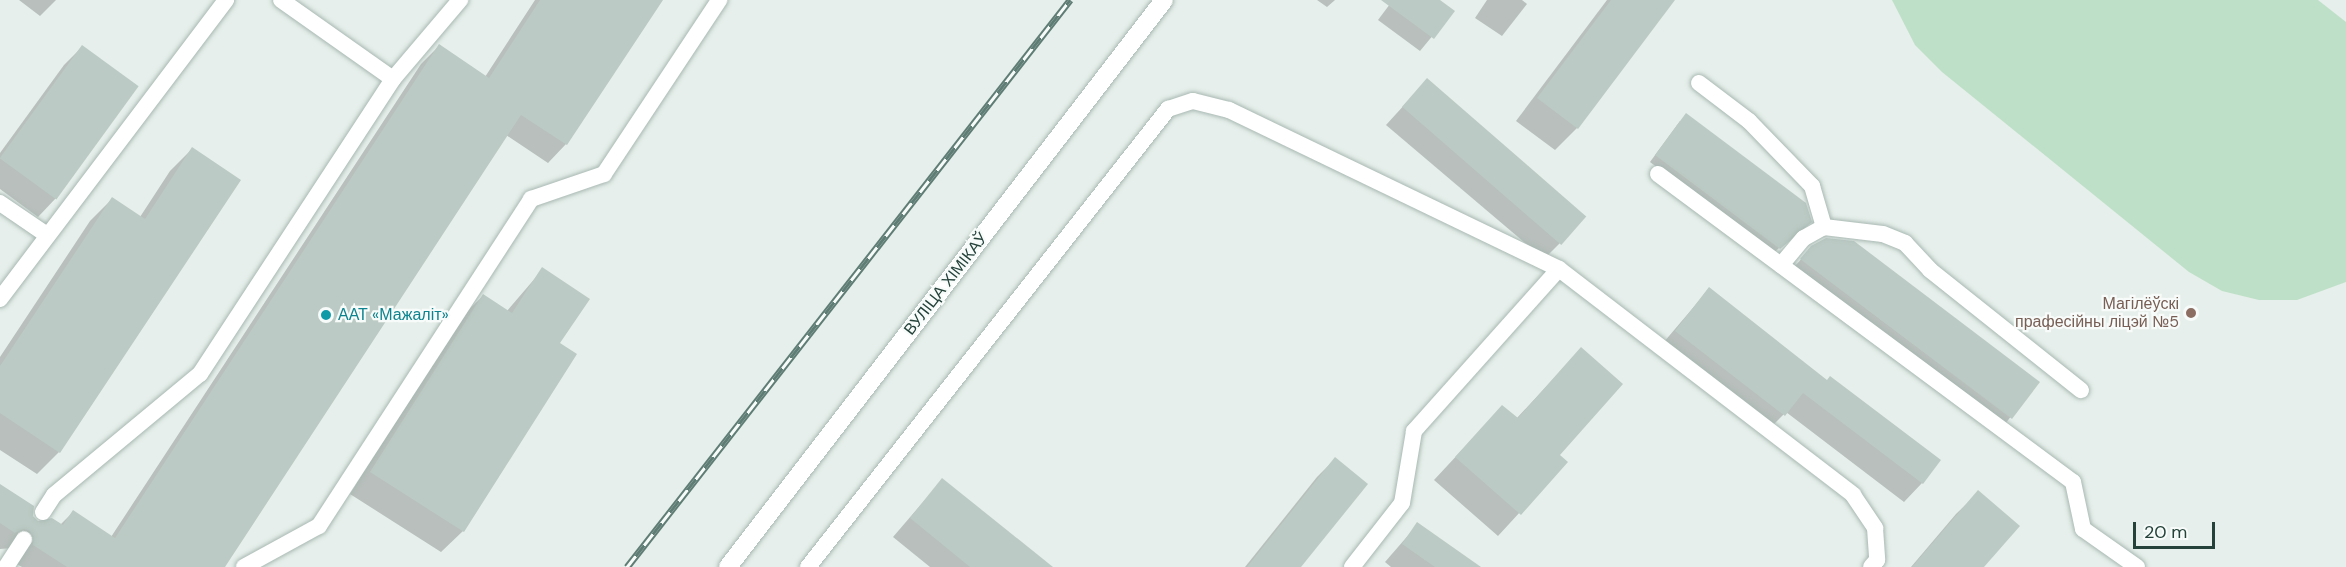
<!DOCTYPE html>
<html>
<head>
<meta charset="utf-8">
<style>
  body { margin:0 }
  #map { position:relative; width:2346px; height:567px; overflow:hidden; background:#e6efeb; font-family:"DM Sans",sans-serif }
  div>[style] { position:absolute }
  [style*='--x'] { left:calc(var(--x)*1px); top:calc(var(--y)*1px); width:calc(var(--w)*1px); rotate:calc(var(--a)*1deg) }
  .green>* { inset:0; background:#bfe0c8 }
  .shadow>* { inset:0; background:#0003 }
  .building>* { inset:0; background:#bbcac4; transform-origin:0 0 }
  .roads { filter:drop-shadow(0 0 2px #a8b8b2) drop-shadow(0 0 2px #a8b8b2) }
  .lane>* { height:16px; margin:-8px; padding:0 8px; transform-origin:8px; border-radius:8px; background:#fff }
  .street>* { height:18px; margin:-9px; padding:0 9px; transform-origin:9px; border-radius:9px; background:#fff }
  .rail>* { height:7px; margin-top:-3.5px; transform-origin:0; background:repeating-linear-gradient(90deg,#f7fbf9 0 14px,#5f7d75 0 28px); box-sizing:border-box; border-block:2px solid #5f7d75 }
  .dots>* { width:16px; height:16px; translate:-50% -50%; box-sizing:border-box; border:3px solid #f7fbf9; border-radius:50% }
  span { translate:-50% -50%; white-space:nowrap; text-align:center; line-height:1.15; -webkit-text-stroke:4.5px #f7fbf9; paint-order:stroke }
  .street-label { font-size:16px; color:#24423a }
  .education-label { font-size:16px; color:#785e54 }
  .right { translate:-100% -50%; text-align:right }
  .culture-label { font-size:16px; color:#0d838f }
  .left { translate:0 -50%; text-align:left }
  .scale { position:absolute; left:2133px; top:522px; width:82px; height:27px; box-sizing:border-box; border:3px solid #24423a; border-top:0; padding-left:8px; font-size:18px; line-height:21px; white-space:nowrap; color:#24423a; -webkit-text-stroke:4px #f7fbf9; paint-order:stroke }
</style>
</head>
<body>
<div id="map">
  <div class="green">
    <div style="clip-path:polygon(1892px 0,2318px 0,2346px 22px,2346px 282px,2297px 300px,2259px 300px,2222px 291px,2189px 272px,1942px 72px,1915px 45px)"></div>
  </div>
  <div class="shadow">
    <div style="clip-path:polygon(19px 0,56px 0,40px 16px)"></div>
    <div style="clip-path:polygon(535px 0,661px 0,566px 144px,548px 163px,506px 135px,223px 567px,22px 567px,15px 563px,12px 548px,0 549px,0 485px,37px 523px,60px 525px,73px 512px,111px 537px,421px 64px,439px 46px,485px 77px)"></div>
    <div style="clip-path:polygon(1317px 0,1335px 0,1327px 7px)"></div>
    <div style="clip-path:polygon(1393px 0,1437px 0,1453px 11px,1420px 51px,1378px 20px)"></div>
    <div style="clip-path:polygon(1487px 0,1522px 0,1527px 4px,1502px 36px,1475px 18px)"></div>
    <div style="clip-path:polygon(1607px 0,1673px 0,1577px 128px,1555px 150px,1516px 121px)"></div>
    <div style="clip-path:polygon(82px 47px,137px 87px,56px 198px,38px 217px,0 189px,0 153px,64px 65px)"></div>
    <div style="clip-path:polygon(1427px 80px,1561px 242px,1544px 259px,1386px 125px)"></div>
    <div style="clip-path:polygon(1680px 121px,1803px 228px,1772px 254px,1650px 162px)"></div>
    <div style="clip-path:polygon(192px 149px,239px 180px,59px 452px,37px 474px,0 450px,0 357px,90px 221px,112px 199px,140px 217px,170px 171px)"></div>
    <div style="clip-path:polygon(1805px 255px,2038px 382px,2005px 424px,1795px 266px)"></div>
    <div style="clip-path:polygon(543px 269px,558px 344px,463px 531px,441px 552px,350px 494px,461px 317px,483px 296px,507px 311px)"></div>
    <div style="clip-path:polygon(1709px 289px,1826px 381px,1939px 461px,1922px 483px,1904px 502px,1786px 412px,1765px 433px,1658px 349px)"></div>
    <div style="clip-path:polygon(1581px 349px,1558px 455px,1566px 462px,1498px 536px,1434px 480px,1502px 407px,1516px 419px)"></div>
    <div style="clip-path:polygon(1335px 459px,1299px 567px,1245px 567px,1317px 477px)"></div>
    <div style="clip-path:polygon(942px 480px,1029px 567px,930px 567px,893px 537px)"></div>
    <div style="clip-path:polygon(1979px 492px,1982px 567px,1911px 567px,1956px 514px)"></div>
    <div style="clip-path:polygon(1418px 524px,1478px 567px,1391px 567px,1385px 562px)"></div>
  </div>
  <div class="building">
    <div style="clip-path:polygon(540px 0,663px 0,567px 145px,521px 115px,225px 567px,67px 567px,33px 545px,30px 531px,24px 529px,15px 533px,0 523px,0 484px,34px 506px,33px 516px,38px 521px,52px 518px,63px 525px,73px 510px,115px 538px,439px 44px,489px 78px)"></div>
    <div style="clip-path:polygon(1381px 0,1440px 0,1455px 11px,1434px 39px)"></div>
    <div style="clip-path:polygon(1611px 0,1675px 0,1578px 129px,1537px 98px)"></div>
    <div style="left:82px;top:45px;width:70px;height:140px;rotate:36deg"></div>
    <div style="left:1427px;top:78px;width:211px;height:38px;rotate:41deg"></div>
    <div style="clip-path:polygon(1686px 113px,1806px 203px,1812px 222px,1780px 249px,1655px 155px)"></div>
    <div style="clip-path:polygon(192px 147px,241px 180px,60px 453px,0 413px,0 366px,112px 197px,145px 219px)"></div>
    <div style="clip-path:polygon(1826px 238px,1854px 241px,2040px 382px,2012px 419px,1800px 259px,1811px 246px)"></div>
    <div style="clip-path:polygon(542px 267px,590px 299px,560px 343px,577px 354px,464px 532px,370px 472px,483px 294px,512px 313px)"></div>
    <div style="clip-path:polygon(1709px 287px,1827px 380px,1830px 376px,1941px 460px,1923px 484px,1803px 393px,1785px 416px,1675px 331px)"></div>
    <div style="clip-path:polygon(1581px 347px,1623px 384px,1560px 455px,1568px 462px,1521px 515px,1455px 457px,1502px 405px,1518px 418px)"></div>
    <div style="clip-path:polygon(1335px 457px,1368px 484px,1301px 567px,1247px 567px)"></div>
    <div style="clip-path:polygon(942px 478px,1053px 567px,970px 567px,910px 518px)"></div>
    <div style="clip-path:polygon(1978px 490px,2020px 526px,1984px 567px,1912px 567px)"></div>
    <div style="clip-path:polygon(1417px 522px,1481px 567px,1435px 567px,1402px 544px)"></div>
  </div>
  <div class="roads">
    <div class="lane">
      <div style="--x:393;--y:79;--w:104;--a:-49.7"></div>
      <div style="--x:1699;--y:83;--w:63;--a:37.2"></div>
      <div style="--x:1749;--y:121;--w:91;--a:45.9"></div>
      <div style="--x:1812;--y:186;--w:43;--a:73.7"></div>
      <div style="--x:1658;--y:174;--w:517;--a:36.58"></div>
      <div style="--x:2073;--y:482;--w:48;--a:78"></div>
      <div style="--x:2083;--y:529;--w:66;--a:35.1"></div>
      <div style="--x:0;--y:203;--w:57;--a:34.2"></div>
      <div style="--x:1781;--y:265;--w:35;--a:-50"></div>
      <div style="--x:1804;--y:238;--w:23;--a:-29"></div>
      <div style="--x:1824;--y:227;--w:59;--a:6.8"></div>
      <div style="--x:1883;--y:234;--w:24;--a:22"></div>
      <div style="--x:1905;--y:243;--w:37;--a:47"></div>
      <div style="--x:1930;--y:270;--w:193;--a:38.5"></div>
      <div style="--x:0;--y:299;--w:375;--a:-52.9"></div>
      <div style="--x:43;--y:512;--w:20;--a:-57"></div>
      <div style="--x:54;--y:495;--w:190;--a:-39.7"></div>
      <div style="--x:200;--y:374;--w:353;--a:-56.8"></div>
      <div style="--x:393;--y:79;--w:137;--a:-144.8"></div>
      <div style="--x:6;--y:567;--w:33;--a:-57"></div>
      <div style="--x:244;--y:567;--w:85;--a:-28.7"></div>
      <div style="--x:319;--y:526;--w:390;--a:-57"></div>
      <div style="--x:531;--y:199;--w:77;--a:-18.9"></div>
      <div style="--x:604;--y:174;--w:209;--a:-56.5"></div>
      <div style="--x:808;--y:567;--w:583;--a:-51.83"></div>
      <div style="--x:1168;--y:109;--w:26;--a:-18"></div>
      <div style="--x:1193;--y:101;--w:37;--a:14"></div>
      <div style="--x:1229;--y:110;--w:366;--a:25.7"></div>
      <div style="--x:1559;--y:269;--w:371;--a:37.5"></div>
      <div style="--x:1853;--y:495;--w:40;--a:56"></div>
      <div style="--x:1875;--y:528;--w:32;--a:86"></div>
      <div style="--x:1877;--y:560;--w:9;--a:131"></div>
      <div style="--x:1352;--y:567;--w:81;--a:-52"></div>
      <div style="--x:1402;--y:503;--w:73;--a:-80.5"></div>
      <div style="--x:1414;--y:431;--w:217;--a:-48.2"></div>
    </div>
    <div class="street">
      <div style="--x:728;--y:567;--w:715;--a:-52.44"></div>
    </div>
  </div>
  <div class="rail">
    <div style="--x:627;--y:567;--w:720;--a:-52"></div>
  </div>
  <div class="dots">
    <div style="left:2191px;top:313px;background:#8d6e63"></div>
    <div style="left:326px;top:315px;background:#0f9aa8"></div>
  </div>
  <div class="street-label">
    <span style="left:946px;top:284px;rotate:-52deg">ВУЛІЦА ХІМІКАЎ</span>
  </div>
  <div class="education-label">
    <span class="right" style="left:2179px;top:313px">Магілёўскі<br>прафесійны ліцэй №5</span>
  </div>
  <div class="culture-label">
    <span class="left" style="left:338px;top:315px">ААТ «Мажаліт»</span>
  </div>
  <div class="scale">20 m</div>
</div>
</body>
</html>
